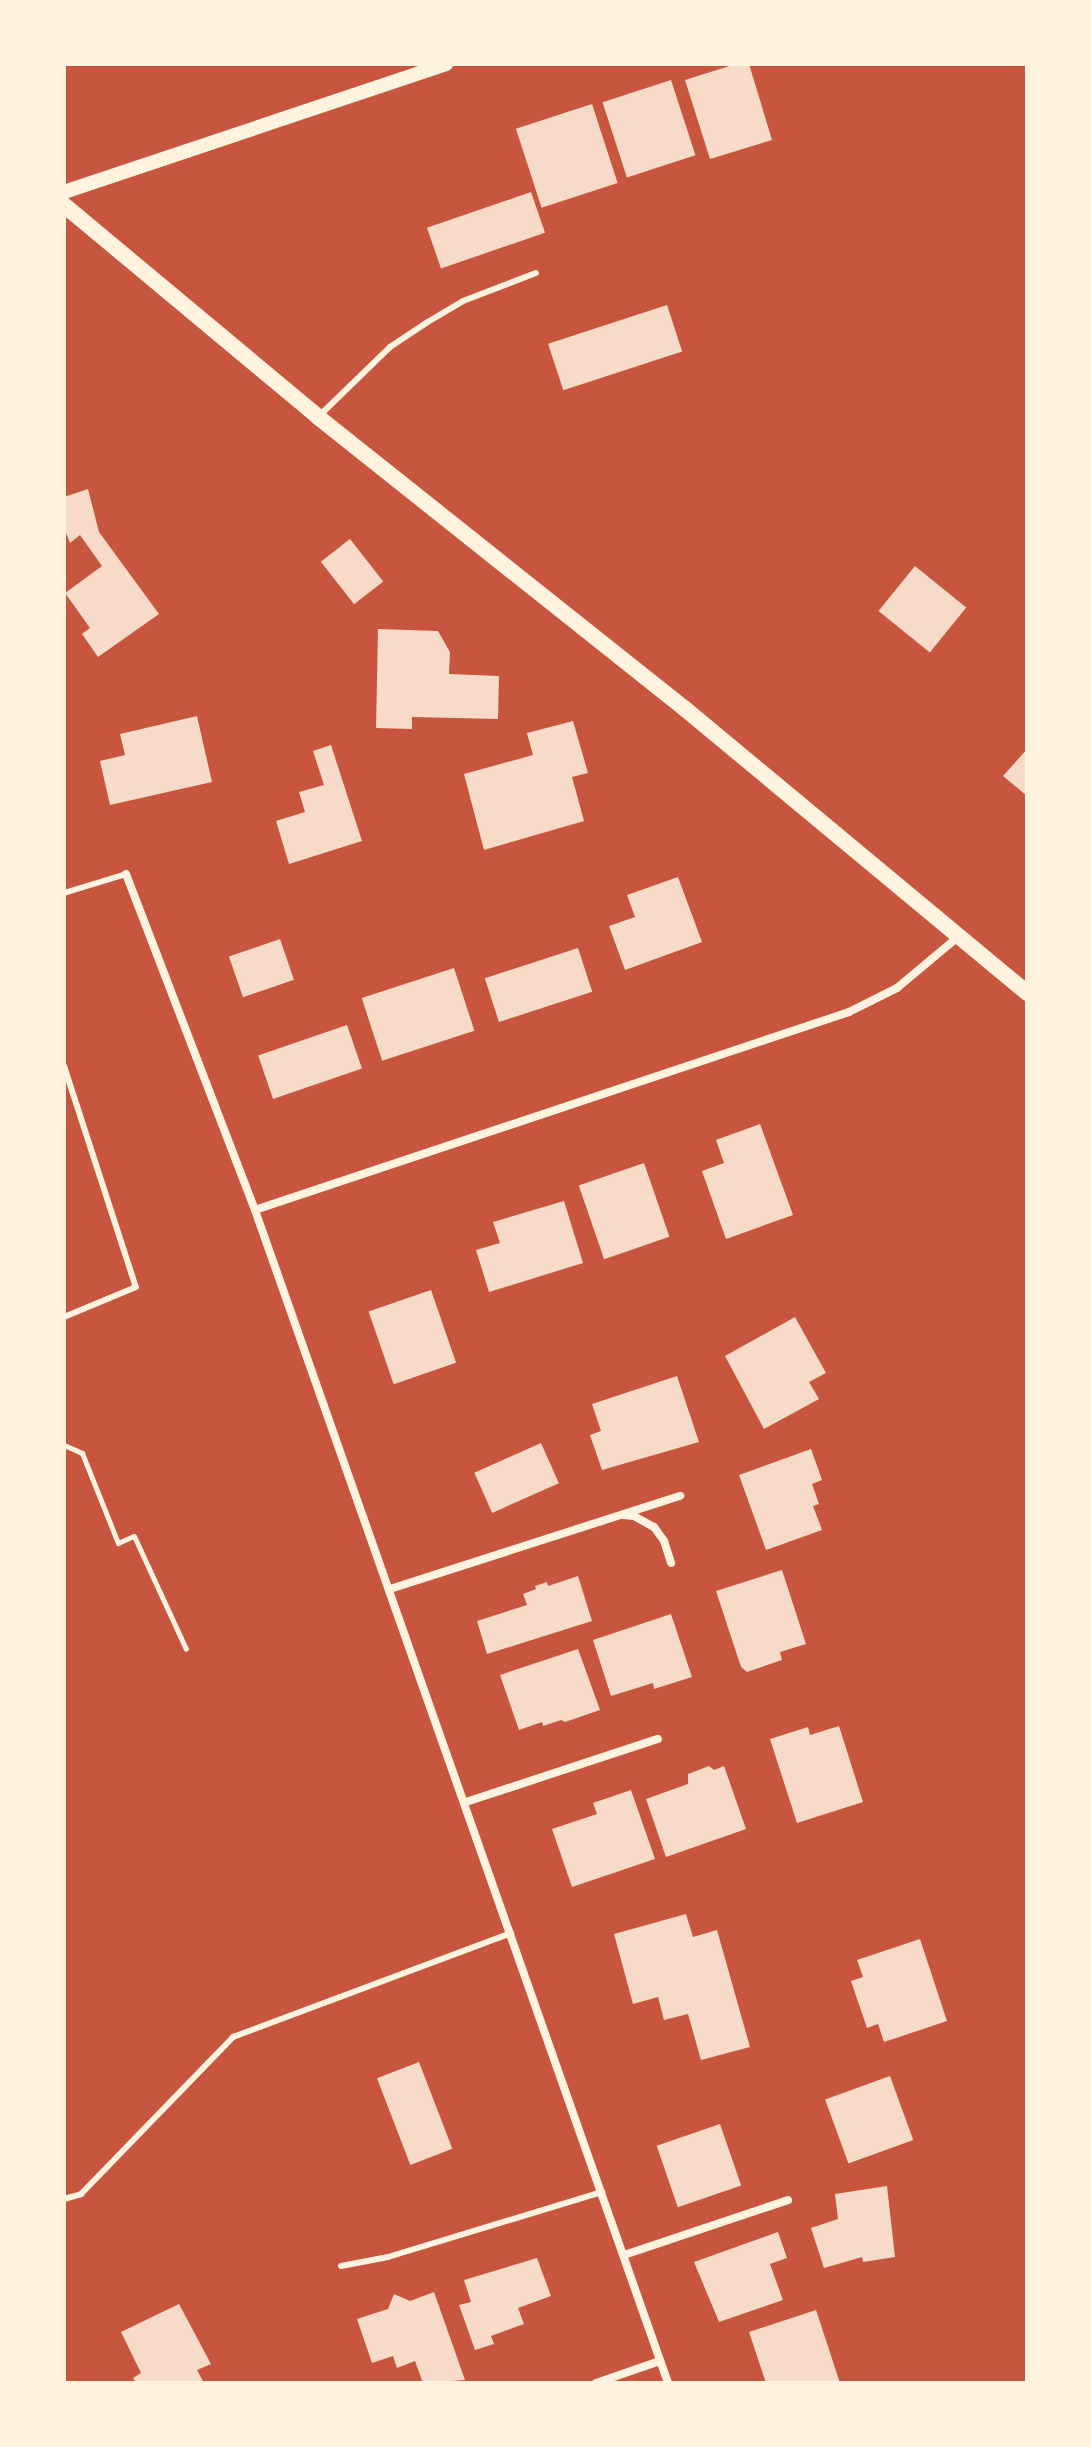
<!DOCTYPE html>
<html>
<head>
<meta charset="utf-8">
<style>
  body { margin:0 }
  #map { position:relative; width:1091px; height:2447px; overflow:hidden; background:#c8553d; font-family:"Roboto Condensed",sans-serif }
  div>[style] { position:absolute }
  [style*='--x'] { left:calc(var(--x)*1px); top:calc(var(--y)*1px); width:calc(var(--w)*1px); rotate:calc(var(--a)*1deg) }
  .building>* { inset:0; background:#f7dbc8; transform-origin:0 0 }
  .path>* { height:5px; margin:-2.5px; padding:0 2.5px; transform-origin:2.5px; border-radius:2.5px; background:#fff3e0 }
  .service>* { height:6px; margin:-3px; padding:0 3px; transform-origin:3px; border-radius:3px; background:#fff3e0 }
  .minor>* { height:8px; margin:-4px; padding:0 4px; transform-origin:4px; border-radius:4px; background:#fff3e0 }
  .tertiary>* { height:14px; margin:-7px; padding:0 7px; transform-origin:7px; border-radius:7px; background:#fff3e0 }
  .secondary>* { height:16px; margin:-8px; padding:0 8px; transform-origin:8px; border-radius:8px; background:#fff3e0 }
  span { translate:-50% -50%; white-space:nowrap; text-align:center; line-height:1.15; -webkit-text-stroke:8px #fff3e0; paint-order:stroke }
  .frame { position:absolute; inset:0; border:66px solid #fff3e0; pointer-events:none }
</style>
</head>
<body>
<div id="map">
  <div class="building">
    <div style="clip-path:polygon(736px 64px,749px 64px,772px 140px,710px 159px,685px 80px)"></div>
    <div style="left:671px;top:80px;width:79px;height:72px;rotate:72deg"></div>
    <div style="left:592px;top:104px;width:83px;height:80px;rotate:72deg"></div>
    <div style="left:531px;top:192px;width:43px;height:110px;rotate:71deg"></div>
    <div style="left:667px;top:305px;width:49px;height:125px;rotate:72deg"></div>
    <div style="clip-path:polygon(88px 489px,99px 532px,159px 614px,98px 657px,82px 634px,90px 628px,65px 593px,102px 566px,80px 535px,70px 543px,64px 528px,64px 497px)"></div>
    <div style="left:350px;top:539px;width:54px;height:37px;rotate:52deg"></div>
    <div style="left:915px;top:566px;width:66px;height:58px;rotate:39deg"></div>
    <div style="clip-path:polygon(378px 629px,438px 631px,450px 652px,449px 674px,499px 676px,498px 719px,412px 717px,412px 729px,376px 728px)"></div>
    <div style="clip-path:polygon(197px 716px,212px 782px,110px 805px,100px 761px,125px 755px,120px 734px)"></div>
    <div style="clip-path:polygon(573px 721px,588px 773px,572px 777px,584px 821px,484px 850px,464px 774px,533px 755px,527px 733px)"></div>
    <div style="clip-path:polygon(331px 745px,362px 841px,289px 864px,276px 821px,305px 812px,299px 792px,324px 785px,313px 751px)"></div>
    <div style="clip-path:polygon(1027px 749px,1027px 796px,1003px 776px)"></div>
    <div style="clip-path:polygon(678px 877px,702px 942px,625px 970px,609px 926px,635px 917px,627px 895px)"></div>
    <div style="left:280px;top:939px;width:43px;height:54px;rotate:71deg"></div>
    <div style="left:578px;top:948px;width:46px;height:98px;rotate:72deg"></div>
    <div style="left:454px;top:968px;width:66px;height:97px;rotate:72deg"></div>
    <div style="left:347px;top:1025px;width:46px;height:94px;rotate:71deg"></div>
    <div style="clip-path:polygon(760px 1124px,793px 1215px,726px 1239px,702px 1171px,724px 1163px,716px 1140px)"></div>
    <div style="left:644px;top:1163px;width:78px;height:69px;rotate:71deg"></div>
    <div style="clip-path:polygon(564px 1201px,583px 1263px,489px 1292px,476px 1250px,500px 1243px,493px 1222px)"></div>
    <div style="left:431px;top:1290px;width:77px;height:66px;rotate:71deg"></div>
    <div style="clip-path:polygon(795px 1317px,826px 1373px,809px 1382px,819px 1399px,764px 1429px,725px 1356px)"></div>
    <div style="clip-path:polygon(677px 1376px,699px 1442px,602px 1470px,590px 1435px,601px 1431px,592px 1404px)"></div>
    <div style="left:541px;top:1443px;width:44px;height:73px;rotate:66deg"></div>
    <div style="clip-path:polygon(811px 1449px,822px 1480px,812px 1484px,819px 1504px,813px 1506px,822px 1530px,766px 1550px,739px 1475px)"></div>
    <div style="clip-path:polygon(782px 1570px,806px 1644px,780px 1652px,782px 1660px,747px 1672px,741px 1667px,716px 1591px)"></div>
    <div style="clip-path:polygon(578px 1576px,592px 1621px,487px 1654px,477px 1621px,527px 1605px,523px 1594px,536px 1589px,535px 1586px,547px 1582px,548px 1586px)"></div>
    <div style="clip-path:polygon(671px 1614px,692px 1677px,654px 1689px,653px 1683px,611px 1696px,593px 1640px)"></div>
    <div style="clip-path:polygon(578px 1649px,600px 1710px,565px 1722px,561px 1720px,543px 1726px,542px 1722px,519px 1730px,500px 1675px)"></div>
    <div style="clip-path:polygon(839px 1726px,863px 1802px,797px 1823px,770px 1739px,808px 1727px,810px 1735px)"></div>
    <div style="clip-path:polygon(709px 1766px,714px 1770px,724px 1766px,746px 1829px,666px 1857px,646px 1799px,688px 1784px,688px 1774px)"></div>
    <div style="clip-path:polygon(631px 1790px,655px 1859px,572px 1887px,552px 1829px,597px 1814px,593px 1803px)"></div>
    <div style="clip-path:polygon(686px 1914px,693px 1937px,717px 1930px,750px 2047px,701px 2060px,688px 2014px,664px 2020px,658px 1997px,633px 2004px,614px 1934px)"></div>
    <div style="clip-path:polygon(920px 1939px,947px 2021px,884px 2042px,878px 2024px,867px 2028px,851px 1981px,863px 1977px,857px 1960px)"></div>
    <div style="left:419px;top:2062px;width:93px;height:45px;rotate:69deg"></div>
    <div style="left:890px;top:2076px;width:68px;height:69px;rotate:70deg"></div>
    <div style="left:720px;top:2124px;width:65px;height:67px;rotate:71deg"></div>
    <div style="clip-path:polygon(887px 2186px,895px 2257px,863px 2262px,862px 2257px,824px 2268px,811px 2228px,838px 2219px,835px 2194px)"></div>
    <div style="clip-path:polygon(778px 2232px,787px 2258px,770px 2264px,783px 2300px,719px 2322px,694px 2262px)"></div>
    <div style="clip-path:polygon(537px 2258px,551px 2296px,518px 2308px,524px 2324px,491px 2336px,494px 2344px,475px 2350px,459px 2305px,471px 2302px,464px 2280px)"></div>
    <div style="clip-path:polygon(434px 2292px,465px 2380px,423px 2383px,415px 2361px,397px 2368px,393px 2356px,372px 2363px,357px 2319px,388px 2309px,394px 2294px,410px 2301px)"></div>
    <div style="clip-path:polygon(179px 2304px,211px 2364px,197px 2370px,204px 2383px,136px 2383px,133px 2378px,141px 2373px,121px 2332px)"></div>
    <div style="clip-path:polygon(816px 2310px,840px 2383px,766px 2383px,749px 2332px)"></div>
  </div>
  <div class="path">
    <div style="--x:64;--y:1445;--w:20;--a:24"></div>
    <div style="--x:82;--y:1453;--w:97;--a:68.2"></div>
    <div style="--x:118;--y:1543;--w:17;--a:-24"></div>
    <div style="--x:134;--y:1536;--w:124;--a:65.3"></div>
  </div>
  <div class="service">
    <div style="--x:318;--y:417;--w:100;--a:-44.2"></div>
    <div style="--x:390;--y:347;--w:43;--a:-33.7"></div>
    <div style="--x:426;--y:323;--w:43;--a:-30.7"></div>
    <div style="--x:463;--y:301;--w:78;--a:-21"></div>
    <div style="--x:64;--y:893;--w:65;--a:-17"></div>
    <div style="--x:64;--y:1066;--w:232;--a:72"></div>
    <div style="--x:136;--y:1287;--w:78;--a:157.4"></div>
    <div style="--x:64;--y:2199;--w:18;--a:-16"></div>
    <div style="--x:81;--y:2194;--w:219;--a:-45.9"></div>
    <div style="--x:233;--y:2037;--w:297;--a:-20.5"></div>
    <div style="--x:341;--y:2266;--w:48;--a:-10.8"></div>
    <div style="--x:388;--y:2257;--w:224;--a:-16.9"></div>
  </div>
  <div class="minor">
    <div style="--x:126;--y:874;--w:360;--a:69"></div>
    <div style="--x:255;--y:1210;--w:1244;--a:70.6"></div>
    <div style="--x:255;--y:1210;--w:626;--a:-18.43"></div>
    <div style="--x:849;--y:1012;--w:54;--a:-26.6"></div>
    <div style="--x:897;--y:988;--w:80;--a:-39.9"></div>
    <div style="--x:623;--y:1515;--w:11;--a:5"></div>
    <div style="--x:634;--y:1516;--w:23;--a:29"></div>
    <div style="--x:654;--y:1527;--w:17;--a:54"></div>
    <div style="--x:664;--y:1541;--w:23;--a:72"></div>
    <div style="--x:390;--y:1589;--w:305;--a:-17.8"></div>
    <div style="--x:466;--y:1802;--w:202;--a:-18.2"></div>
    <div style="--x:624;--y:2255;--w:173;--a:-18.5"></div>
    <div style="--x:596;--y:2383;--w:68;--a:-19"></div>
  </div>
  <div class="tertiary">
    <div style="--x:64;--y:192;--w:403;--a:-18.5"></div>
  </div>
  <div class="secondary">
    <div style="--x:64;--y:205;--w:331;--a:39.8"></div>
    <div style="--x:318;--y:417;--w:468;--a:38.5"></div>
    <div style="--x:684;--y:708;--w:446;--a:39.7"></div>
  </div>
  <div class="frame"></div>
</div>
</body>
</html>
